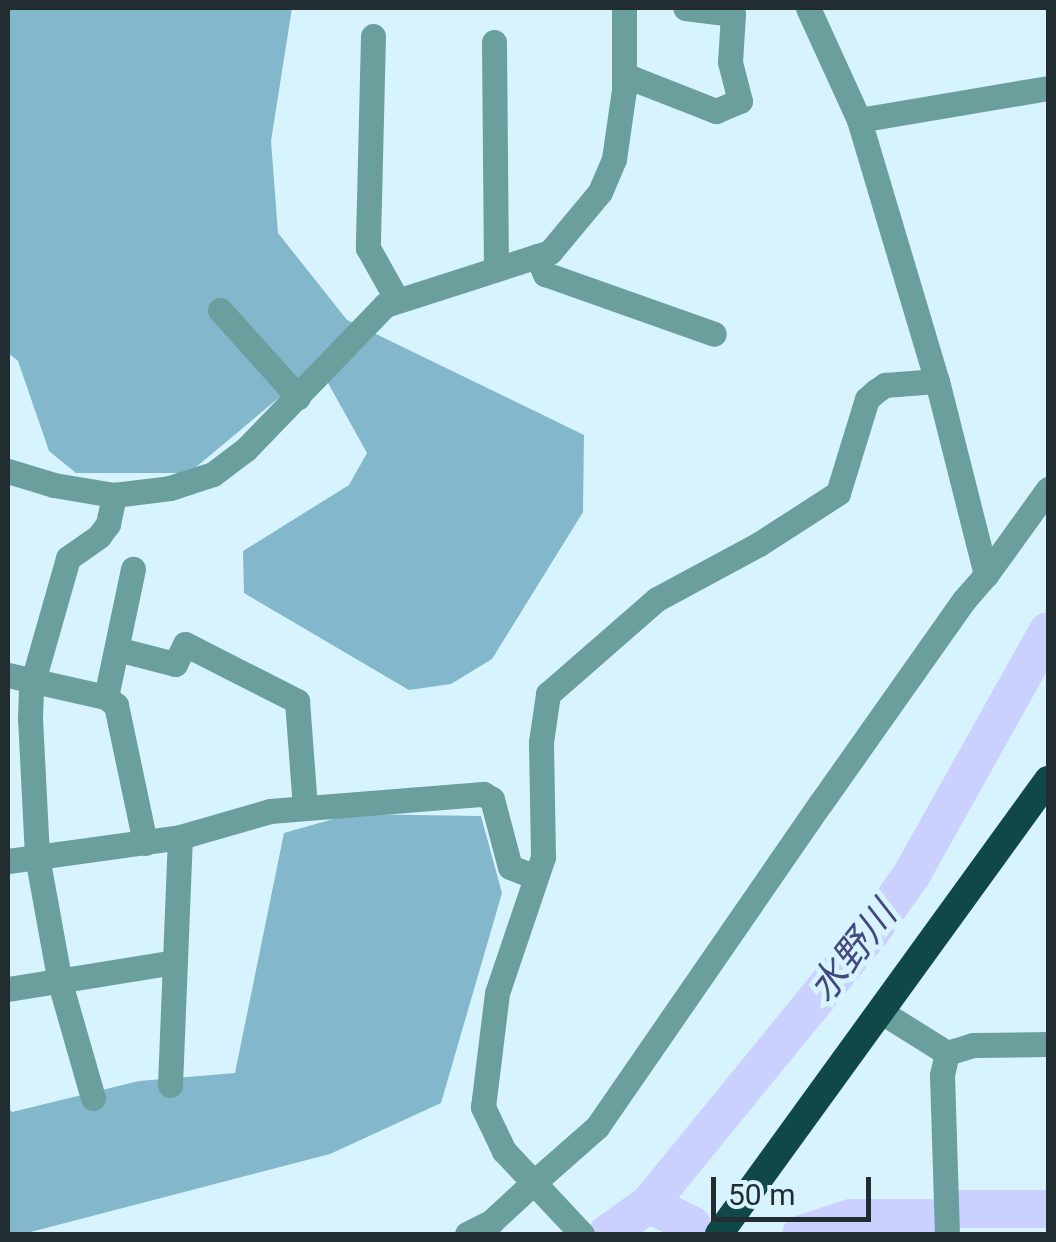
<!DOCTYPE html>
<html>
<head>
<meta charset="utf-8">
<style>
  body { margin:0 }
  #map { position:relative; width:1056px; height:1242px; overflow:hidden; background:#d7f4fe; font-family:Roboto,"Noto Sans JP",sans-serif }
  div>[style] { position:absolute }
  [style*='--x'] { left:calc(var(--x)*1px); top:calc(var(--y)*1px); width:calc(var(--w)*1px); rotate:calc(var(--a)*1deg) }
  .forest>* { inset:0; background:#83b7cb }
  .river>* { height:38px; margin:-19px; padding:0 19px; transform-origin:19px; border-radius:19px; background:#cbd1fe }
  .minor>* { height:25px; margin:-12.5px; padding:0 12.5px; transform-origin:12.5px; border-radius:12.5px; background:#6b9f9e }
  .tertiary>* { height:25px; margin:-12.5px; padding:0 12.5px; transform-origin:12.5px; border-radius:12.5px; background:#6b9f9e }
  .trunk>* { height:28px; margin:-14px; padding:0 14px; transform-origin:14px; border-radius:14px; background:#104848 }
  span { translate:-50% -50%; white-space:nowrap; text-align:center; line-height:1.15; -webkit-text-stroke:10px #d7f4fe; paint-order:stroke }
  .water-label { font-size:38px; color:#44487f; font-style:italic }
  .frame { position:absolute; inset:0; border:10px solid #222d31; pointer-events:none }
  .scale { position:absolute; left:711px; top:1177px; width:160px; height:45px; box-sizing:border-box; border:5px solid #222d31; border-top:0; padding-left:12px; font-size:30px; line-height:35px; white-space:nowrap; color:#222d31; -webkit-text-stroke:8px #d7f4fe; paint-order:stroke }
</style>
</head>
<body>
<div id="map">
  <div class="forest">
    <div style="clip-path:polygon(8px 8px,292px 8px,271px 141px,278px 233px,347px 320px,584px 435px,583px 512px,492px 659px,451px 684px,409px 690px,244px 593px,243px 551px,349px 485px,367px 453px,318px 365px,189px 473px,76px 473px,49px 451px,18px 361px,8px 353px)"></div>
    <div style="clip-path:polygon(351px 814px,481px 816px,502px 893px,441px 1103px,330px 1154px,23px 1234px,8px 1234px,8px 1107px,12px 1112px,139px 1081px,235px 1073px,284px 833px)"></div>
  </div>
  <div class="river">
    <div style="--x:649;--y:1204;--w:48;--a:26"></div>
    <div style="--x:956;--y:1209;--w:92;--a:0"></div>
    <div style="--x:607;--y:1234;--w:52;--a:-35.5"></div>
    <div style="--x:649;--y:1204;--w:351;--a:-50.8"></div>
    <div style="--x:871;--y:932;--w:71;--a:-54.7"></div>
    <div style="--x:912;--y:874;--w:278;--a:-60.8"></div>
    <div style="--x:801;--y:1234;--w:52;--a:-17.7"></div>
    <div style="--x:851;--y:1218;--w:78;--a:0"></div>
  </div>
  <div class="minor">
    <div style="--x:808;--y:8;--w:123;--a:65.5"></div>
    <div style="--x:859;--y:120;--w:272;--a:73.4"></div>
    <div style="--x:937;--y:381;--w:200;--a:75.8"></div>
    <div style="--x:373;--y:36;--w:212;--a:91.4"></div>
    <div style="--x:368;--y:248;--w:57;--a:60.8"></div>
    <div style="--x:494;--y:42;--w:227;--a:89.5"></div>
    <div style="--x:624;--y:75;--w:99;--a:21.4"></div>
    <div style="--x:716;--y:111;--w:26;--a:-23"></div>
    <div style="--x:740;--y:101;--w:40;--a:-104.4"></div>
    <div style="--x:730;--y:62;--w:48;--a:-86.4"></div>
    <div style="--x:733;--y:14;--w:48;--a:-172.9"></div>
    <div style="--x:859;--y:120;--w:192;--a:-9.6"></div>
    <div style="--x:537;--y:256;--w:20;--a:66"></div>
    <div style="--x:545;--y:274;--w:179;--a:19.5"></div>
    <div style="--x:220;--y:310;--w:117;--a:48.1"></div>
    <div style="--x:8;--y:471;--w:48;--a:16.9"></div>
    <div style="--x:54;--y:485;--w:61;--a:9.5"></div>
    <div style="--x:114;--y:495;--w:56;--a:-7.1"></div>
    <div style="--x:170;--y:488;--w:45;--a:-18"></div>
    <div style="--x:213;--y:474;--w:41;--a:-37.1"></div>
    <div style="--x:246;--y:449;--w:200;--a:-46"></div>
    <div style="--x:385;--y:305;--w:173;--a:-17.8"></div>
    <div style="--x:550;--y:252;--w:78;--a:-50.2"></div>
    <div style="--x:600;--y:192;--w:36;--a:-67"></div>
    <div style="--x:614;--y:159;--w:70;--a:-81.8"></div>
    <div style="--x:624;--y:90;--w:82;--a:-90"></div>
    <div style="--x:986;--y:575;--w:106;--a:-54.2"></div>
    <div style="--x:117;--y:649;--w:60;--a:14.5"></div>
    <div style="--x:175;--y:664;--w:22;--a:-63"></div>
    <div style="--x:185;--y:644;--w:126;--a:27"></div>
    <div style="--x:297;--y:701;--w:107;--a:85.7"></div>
    <div style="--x:8;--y:675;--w:100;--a:12.7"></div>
    <div style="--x:106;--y:697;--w:13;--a:39"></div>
    <div style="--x:116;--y:705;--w:141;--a:78.1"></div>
    <div style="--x:106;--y:697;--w:131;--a:-78.1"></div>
    <div style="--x:8;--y:861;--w:174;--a:-7.9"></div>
    <div style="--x:180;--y:837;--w:94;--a:-16.1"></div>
    <div style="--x:270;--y:811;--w:214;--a:-4.6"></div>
    <div style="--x:483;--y:794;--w:10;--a:29"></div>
    <div style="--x:492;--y:799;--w:70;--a:75.2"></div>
    <div style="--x:510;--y:867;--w:26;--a:21"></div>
    <div style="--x:8;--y:989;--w:169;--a:-9.2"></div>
    <div style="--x:883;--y:1013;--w:75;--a:32"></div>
    <div style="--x:947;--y:1053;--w:27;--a:-17"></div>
    <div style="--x:973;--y:1045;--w:75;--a:-0.8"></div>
    <div style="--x:947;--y:1053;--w:23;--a:103"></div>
    <div style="--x:942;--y:1075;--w:159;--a:88.2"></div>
    <div style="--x:170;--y:1085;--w:248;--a:-87.7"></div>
    <div style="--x:93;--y:1098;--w:120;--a:-106"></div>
    <div style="--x:60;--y:983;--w:129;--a:-100.3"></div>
    <div style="--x:37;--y:856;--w:138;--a:-92.9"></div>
    <div style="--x:30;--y:718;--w:30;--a:-88"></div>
    <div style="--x:31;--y:688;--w:135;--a:-74.1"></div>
    <div style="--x:68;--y:558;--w:38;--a:-35"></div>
    <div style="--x:99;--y:536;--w:15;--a:-53"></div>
    <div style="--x:108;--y:524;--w:30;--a:-78"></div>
    <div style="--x:467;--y:1234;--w:28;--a:-27"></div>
    <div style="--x:492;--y:1221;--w:53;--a:-42.7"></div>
    <div style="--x:582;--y:1234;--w:114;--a:-133.2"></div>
    <div style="--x:504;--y:1151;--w:49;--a:-115.5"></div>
    <div style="--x:483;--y:1107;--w:115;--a:-83"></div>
    <div style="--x:497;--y:993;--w:144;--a:-71.3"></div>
    <div style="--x:543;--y:857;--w:115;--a:-91"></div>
    <div style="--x:541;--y:742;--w:49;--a:-81.7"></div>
    <div style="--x:548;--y:694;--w:145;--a:-41.1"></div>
    <div style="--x:657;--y:599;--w:116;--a:-28.3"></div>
    <div style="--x:759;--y:544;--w:94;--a:-32.8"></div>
    <div style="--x:838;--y:493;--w:98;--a:-72.9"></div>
    <div style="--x:867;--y:399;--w:12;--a:-42"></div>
    <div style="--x:876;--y:391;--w:11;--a:-34"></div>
    <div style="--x:885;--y:385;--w:52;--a:-4.4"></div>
  </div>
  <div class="tertiary">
    <div style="--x:531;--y:1185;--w:88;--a:-41.3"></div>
    <div style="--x:597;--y:1127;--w:393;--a:-55.4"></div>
    <div style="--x:820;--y:804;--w:250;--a:-54.8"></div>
    <div style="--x:964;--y:600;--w:33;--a:-49"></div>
  </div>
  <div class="trunk">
    <div style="--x:719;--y:1234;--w:561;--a:-54.07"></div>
  </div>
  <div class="water-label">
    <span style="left:853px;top:952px;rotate:-52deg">水野川</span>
  </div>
  <div class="frame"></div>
  <div class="scale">50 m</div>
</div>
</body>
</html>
